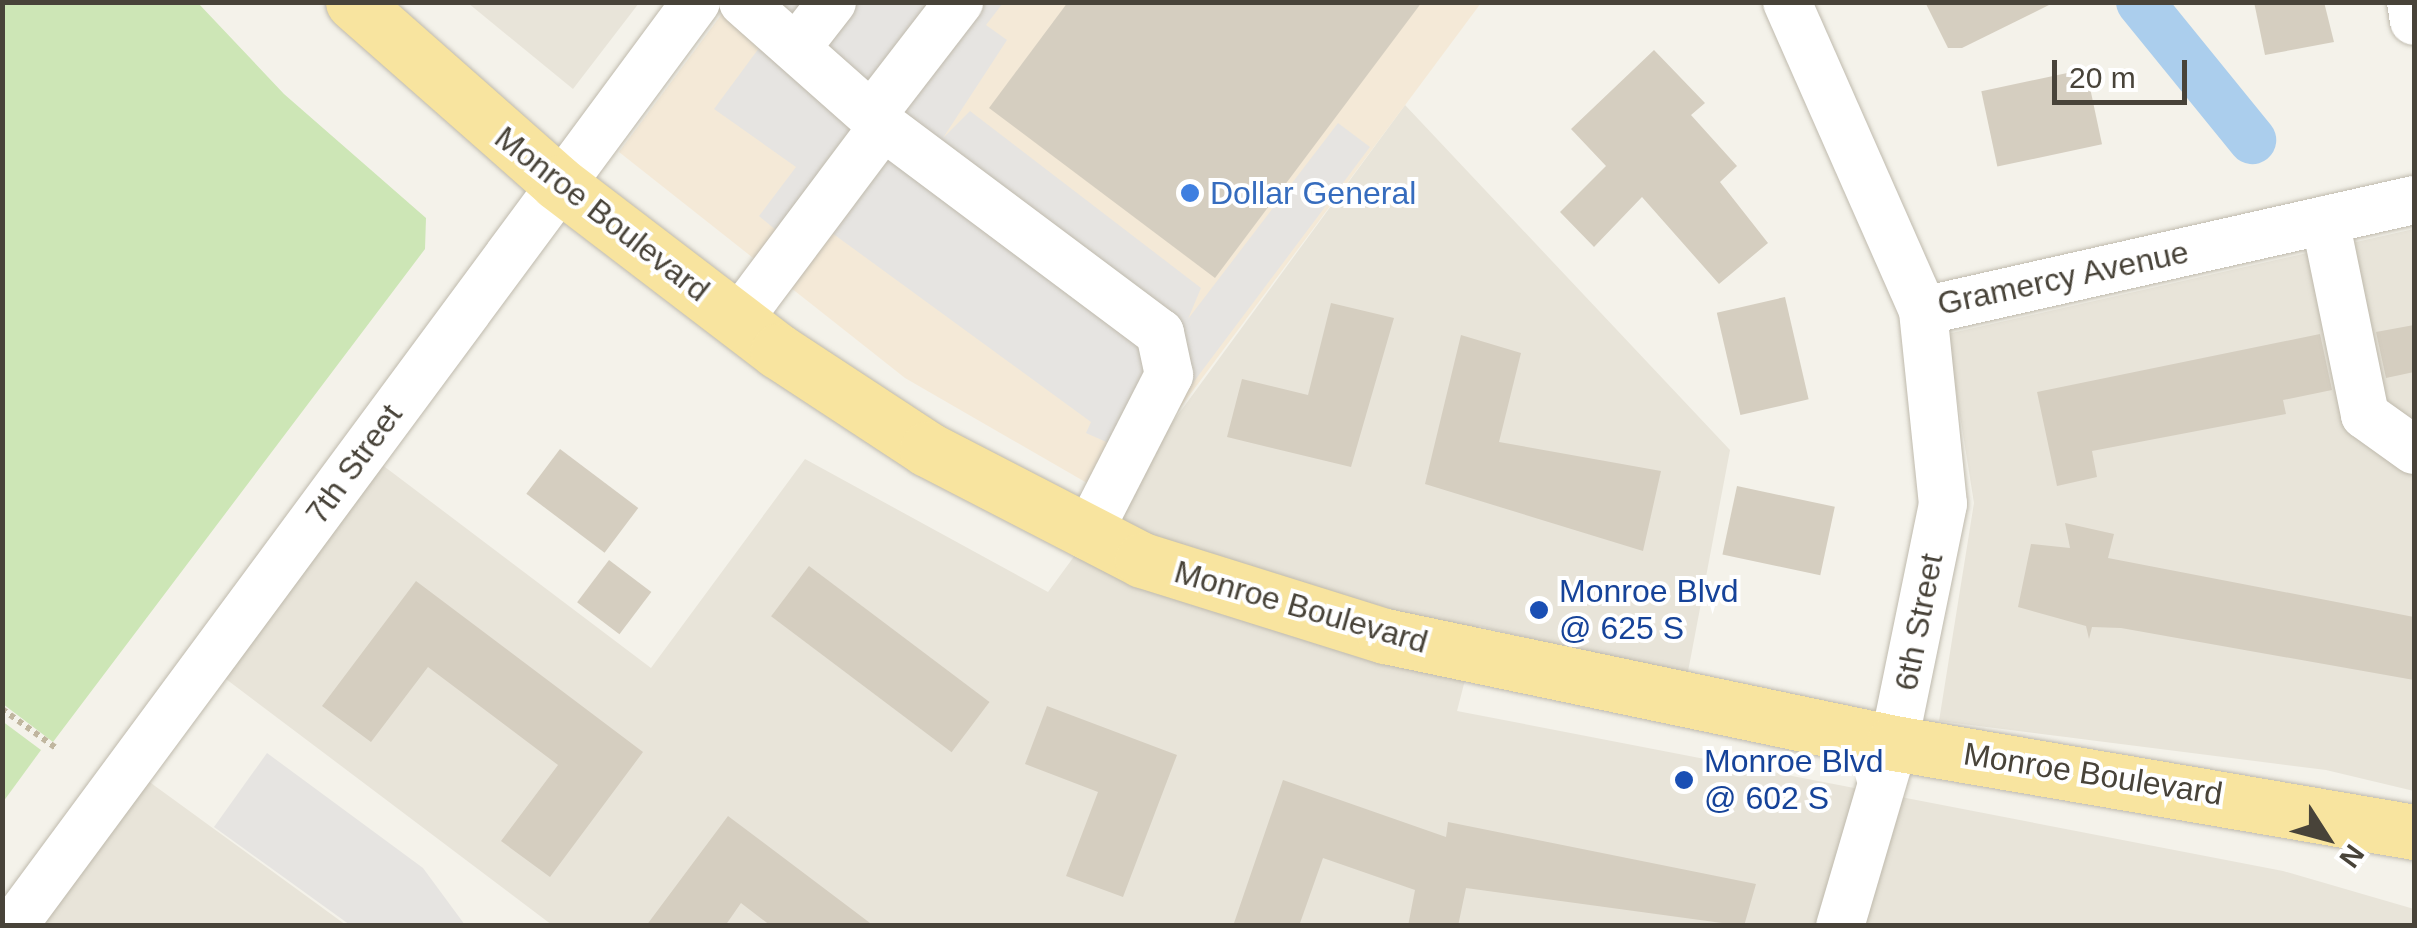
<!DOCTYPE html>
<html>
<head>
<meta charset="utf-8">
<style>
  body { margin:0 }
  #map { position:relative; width:2417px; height:928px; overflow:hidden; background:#f4f2ea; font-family:Arial,sans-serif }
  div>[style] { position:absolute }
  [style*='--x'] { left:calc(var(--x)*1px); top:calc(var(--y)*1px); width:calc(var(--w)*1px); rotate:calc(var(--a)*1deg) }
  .residential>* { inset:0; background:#e8e4d9 }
  .commercial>* { inset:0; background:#f4e9d7 }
  .green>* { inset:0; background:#cde6b6 }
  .parking>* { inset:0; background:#e6e4e1 }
  .canal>* { height:48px; margin:-24px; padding:0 24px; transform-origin:24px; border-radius:24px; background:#abceed }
  .building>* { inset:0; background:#d5cec0; transform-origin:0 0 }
  .path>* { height:6px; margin-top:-3px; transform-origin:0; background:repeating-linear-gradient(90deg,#c0b69f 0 5px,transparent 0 10px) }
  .roads { filter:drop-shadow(0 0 2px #bfbaad) drop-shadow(0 0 2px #bfbaad) }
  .minor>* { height:48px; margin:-24px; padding:0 24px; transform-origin:24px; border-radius:24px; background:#fff }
  .major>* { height:55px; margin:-27.5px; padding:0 27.5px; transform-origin:27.5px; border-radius:27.5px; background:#f8e49f }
  .dots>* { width:28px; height:28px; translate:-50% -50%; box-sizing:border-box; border:5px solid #fff; border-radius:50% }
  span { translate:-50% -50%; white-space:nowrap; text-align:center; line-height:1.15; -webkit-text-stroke:8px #fff; paint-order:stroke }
  .shop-label { font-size:32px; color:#366cbe }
  .left { translate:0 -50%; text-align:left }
  .street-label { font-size:32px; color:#484339 }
  .transit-label { font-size:32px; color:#164399 }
  .frame { position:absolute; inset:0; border:5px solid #484339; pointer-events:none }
  .north { position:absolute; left:2277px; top:788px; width:100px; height:100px; -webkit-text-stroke:8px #fff; paint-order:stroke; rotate:126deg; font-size:28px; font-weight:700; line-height:40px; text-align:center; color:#484339 }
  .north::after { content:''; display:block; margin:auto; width:35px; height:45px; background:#484339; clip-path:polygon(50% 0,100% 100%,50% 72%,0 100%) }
  .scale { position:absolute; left:2052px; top:60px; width:135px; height:45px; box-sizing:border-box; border:5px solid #484339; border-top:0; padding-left:12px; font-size:30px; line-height:35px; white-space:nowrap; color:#484339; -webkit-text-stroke:8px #fff; paint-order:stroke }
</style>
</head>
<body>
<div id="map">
  <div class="residential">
    <div style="clip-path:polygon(468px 3px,639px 3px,573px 89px)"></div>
    <div style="clip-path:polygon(1405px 105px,1730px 450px,1687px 677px,1479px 626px,1457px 711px,2283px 871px,2414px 909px,2414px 925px,552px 925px,222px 676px,381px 464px,651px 668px,805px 459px,1048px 592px)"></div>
    <div style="clip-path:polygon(2414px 229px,2414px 791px,2326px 770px,1939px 721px,1974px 503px,1947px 334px)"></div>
    <div style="clip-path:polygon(144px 778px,346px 925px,34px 926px)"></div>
  </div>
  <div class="commercial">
    <div style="clip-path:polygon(730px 3px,1481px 3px,1113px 498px,905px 378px,619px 152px)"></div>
  </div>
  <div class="green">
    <div style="clip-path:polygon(2px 3px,198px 3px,284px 94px,426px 218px,425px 249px,53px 742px,3px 704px)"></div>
    <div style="clip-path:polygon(2px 721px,41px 750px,3px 802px,2px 802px)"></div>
  </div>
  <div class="parking">
    <div style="clip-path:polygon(795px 2px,1003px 3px,986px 25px,1007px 40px,943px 138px,970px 111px,1201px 288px,1188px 319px,1338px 123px,1370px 147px,1138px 456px,1086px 433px,1091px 422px,832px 233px,812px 260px,759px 216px,796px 167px,714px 109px,765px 40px,773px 3px)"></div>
    <div style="clip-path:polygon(267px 753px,423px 868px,465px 925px,350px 925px,214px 827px)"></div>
  </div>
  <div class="canal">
    <div style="--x:2140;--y:2;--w:178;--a:50.9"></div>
  </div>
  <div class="building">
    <div style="clip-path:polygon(1068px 2px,1422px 2px,1215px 278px,989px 108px)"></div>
    <div style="clip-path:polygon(1925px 2px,2055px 2px,1962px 48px,1948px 48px)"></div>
    <div style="clip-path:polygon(2254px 2px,2324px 2px,2334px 42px,2265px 55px)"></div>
    <div style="clip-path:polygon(1654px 50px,1705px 103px,1691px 115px,1737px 166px,1720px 182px,1768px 243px,1719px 284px,1642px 197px,1594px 247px,1560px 212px,1606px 166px,1571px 129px)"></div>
    <div style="left:2086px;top:69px;width:77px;height:107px;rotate:78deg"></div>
    <div style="left:1785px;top:297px;width:105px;height:70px;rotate:77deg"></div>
    <div style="clip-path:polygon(1331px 303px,1394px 318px,1351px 467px,1227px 437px,1242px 379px,1308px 395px)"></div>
    <div style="clip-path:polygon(2414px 325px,2414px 372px,2386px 378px,2376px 332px)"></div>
    <div style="clip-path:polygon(2320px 334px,2332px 390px,2283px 400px,2286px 414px,2092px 451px,2097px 477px,2057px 486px,2037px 392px)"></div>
    <div style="clip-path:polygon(1461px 335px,1521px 353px,1499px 442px,1661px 471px,1643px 551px,1425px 484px)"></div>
    <div style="left:560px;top:449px;width:98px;height:56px;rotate:37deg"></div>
    <div style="left:1737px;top:486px;width:100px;height:70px;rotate:12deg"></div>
    <div style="clip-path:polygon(2065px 523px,2114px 534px,2108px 558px,2414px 617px,2414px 680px,2121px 628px,2092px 627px,2089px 639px,2086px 626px,2018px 607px,2031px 544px,2070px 548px)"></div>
    <div style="left:609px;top:560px;width:53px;height:53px;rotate:37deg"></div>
    <div style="left:809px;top:566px;width:226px;height:63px;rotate:37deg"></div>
    <div style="clip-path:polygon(416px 581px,643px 752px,550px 877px,501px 841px,558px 765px,428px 667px,371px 742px,322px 706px)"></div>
    <div style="clip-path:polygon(1047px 706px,1177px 755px,1123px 897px,1066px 876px,1098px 792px,1025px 764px)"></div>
    <div style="clip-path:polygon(1283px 780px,1446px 837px,1448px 822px,1756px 884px,1744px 926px,1466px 888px,1458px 926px,1408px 926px,1415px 890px,1323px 858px,1299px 926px,1233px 926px)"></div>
    <div style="clip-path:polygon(728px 816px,874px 926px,771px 926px,741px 903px,725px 926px,646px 926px)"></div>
  </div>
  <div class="path">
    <div style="--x:2;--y:709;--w:67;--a:35.8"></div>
  </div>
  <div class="roads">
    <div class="minor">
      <div style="--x:743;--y:2;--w:187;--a:41.5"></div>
      <div style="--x:883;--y:126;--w:346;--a:36.8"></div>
      <div style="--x:1160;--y:333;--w:43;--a:77.9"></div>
      <div style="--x:1169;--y:375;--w:180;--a:117.1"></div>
      <div style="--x:1787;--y:2;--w:338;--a:66.2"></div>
      <div style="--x:1923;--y:311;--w:194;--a:84.1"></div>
      <div style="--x:1943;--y:504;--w:244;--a:101.6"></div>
      <div style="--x:1894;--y:743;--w:191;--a:106.4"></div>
      <div style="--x:2411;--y:2;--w:19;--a:81"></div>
      <div style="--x:797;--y:47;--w:57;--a:-52.1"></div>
      <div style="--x:872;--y:115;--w:143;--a:-52.4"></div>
      <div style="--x:2325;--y:220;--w:199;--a:78.4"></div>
      <div style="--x:2365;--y:415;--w:60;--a:35.5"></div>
      <div style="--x:1923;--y:311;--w:503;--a:-12.74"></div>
      <div style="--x:738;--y:320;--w:242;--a:-53.2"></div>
      <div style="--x:13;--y:926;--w:1149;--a:-53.53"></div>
    </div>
    <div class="major">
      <div style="--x:353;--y:2;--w:273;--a:41.4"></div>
      <div style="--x:558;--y:183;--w:277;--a:37.4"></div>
      <div style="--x:778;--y:351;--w:178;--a:33.3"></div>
      <div style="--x:927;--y:449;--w:242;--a:27.3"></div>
      <div style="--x:1142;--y:560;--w:255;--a:17.4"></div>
      <div style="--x:1385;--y:636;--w:520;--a:11.87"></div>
      <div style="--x:1894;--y:743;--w:528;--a:9.71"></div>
    </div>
  </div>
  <div class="dots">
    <div style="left:1190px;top:193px;background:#3f7fe0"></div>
    <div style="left:1539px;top:610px;background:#1a4fb4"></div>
    <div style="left:1684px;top:780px;background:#1a4fb4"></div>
  </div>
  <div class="shop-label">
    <span class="left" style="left:1210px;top:193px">Dollar General</span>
  </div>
  <div class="street-label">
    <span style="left:602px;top:214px;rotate:38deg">Monroe Boulevard</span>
    <span style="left:2063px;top:278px;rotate:-12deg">Gramercy Avenue</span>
    <span style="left:354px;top:464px;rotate:-54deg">7th Street</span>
    <span style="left:1301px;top:607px;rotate:16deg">Monroe Boulevard</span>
    <span style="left:1919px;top:622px;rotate:-79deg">6th Street</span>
    <span style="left:2093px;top:774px;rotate:9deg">Monroe Boulevard</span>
  </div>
  <div class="transit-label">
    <span class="left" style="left:1559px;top:610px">Monroe Blvd<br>@ 625 S</span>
    <span class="left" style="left:1704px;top:780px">Monroe Blvd<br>@ 602 S</span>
  </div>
  <div class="frame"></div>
  <div class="north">N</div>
  <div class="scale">20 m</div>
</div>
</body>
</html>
